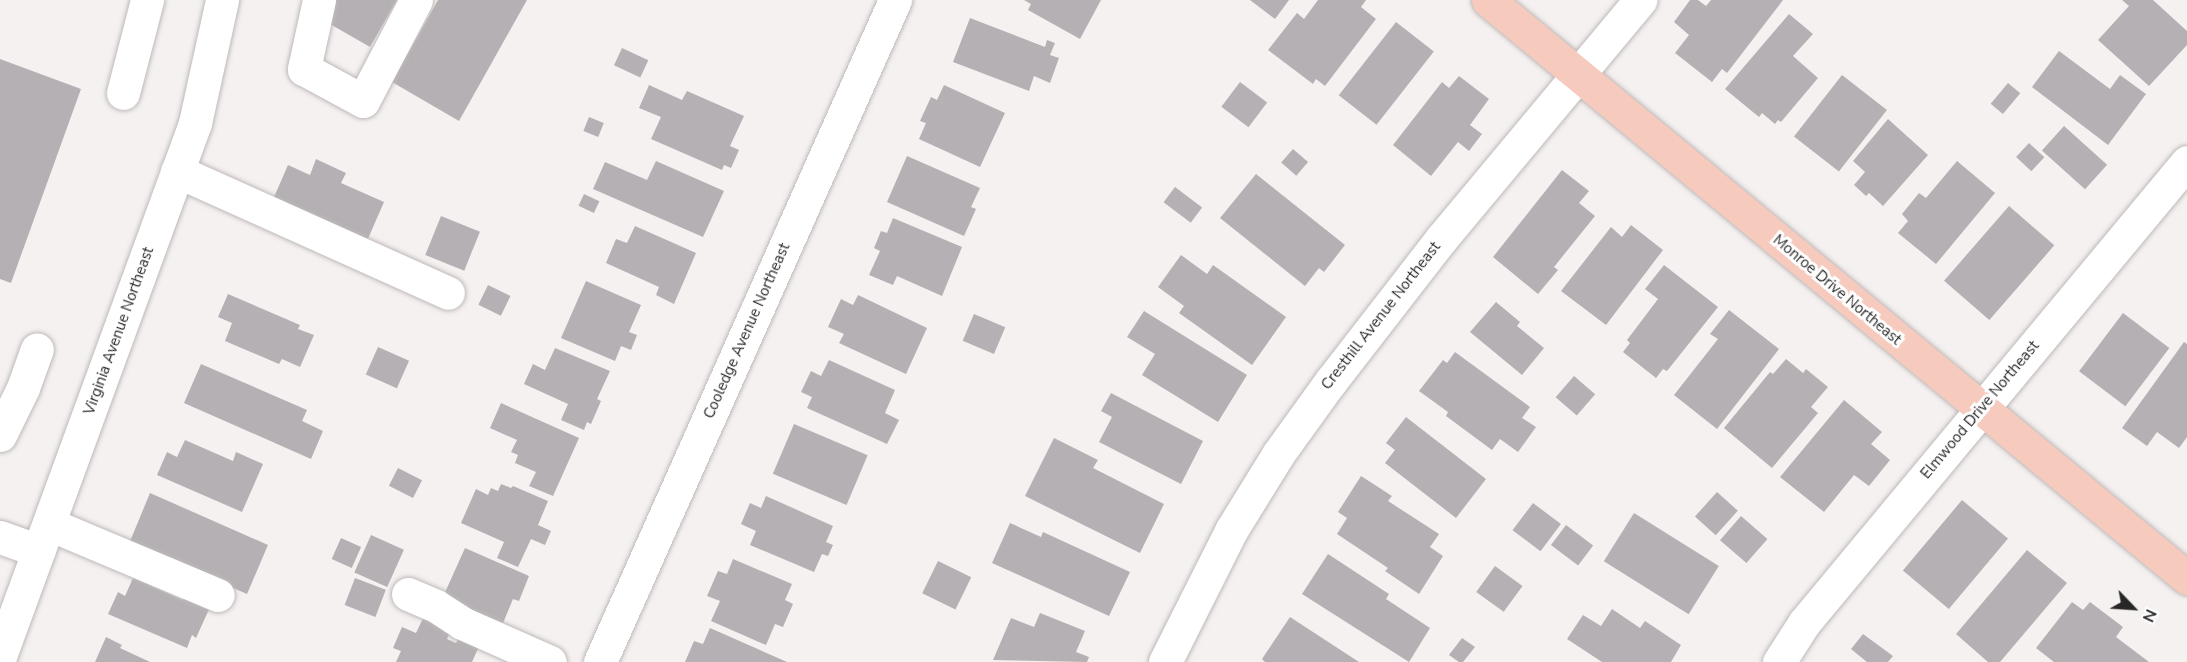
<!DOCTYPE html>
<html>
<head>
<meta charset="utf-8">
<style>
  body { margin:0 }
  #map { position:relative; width:2187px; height:662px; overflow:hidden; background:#f6f1f1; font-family:"Nunito Sans",sans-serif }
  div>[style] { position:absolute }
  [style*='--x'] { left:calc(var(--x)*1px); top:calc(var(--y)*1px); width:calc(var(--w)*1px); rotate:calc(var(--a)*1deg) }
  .building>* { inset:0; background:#b4b0b3; transform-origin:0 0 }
  .roads { filter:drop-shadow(0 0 2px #beb9b9) drop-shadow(0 0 2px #beb9b9) }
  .minor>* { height:33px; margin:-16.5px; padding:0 16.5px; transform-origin:16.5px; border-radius:16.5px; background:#fff }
  .major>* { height:33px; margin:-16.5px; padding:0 16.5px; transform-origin:16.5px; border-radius:16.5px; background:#f7cabe }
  span { translate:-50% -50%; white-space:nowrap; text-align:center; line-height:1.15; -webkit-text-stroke:6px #fff; paint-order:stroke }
  .street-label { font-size:15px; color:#282727 }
  .north { position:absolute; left:2103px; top:578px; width:60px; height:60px; -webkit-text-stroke:4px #fff; paint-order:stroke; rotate:115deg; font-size:16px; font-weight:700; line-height:24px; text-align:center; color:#282727 }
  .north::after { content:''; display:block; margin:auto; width:21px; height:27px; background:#282727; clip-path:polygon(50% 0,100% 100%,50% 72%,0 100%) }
</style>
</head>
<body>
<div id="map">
  <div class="building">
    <div style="clip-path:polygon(334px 0,397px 0,370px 47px,323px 20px)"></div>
    <div style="clip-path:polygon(438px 0,527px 0,459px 121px,392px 82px)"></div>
    <div style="clip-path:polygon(1024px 0,1101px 0,1080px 39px,1028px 10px,1031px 4px)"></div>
    <div style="clip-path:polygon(1250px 0,1289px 0,1275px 19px)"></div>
    <div style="clip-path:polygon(1318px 0,1366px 0,1361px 7px,1376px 19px,1325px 86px,1316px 79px,1313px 84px,1268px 50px,1297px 13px,1304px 19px)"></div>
    <div style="clip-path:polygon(1690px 0,1698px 0,1706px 6px,1711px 0,1783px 0,1727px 73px,1722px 69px,1712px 82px,1675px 53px,1689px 35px,1674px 22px)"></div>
    <div style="clip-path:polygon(2122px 0,2153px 0,2187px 31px,2187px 45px,2149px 86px,2098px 40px,2129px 6px)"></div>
    <div style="clip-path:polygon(1789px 14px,1813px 34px,1793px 56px,1818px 78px,1781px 122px,1778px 120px,1775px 124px,1762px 113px,1759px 117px,1725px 89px)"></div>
    <div style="clip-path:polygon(970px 18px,1045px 47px,1047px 40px,1055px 43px,1050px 55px,1059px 58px,1050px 83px,1034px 76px,1029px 91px,953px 62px)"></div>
    <div style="left:1396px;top:22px;width:48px;height:93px;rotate:38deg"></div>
    <div style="left:622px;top:48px;width:29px;height:19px;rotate:25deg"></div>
    <div style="clip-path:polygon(2059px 51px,2110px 89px,2120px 75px,2146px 94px,2108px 145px,2032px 87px)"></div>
    <div style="clip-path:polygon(0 59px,81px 89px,11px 283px,0 279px)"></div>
    <div style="left:1842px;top:75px;width:57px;height:78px;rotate:38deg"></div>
    <div style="clip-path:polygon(1459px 76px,1489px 99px,1470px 125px,1482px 134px,1469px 151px,1458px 142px,1431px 176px,1393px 145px,1442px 82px,1449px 88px)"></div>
    <div style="left:1240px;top:82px;width:34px;height:31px;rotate:37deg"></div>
    <div style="left:2008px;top:83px;width:16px;height:27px;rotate:40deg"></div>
    <div style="clip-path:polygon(649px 85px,682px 100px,687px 91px,744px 116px,730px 146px,739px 150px,731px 168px,724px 165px,722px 170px,651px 139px,661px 117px,639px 108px)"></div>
    <div style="clip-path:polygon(944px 85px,1005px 113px,980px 167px,919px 139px,926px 123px,920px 121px,931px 97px,937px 100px)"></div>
    <div style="left:589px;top:117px;width:16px;height:15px;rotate:22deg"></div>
    <div style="clip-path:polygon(1888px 119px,1928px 155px,1883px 206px,1869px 193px,1866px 196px,1854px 185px,1865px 172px,1853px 161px)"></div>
    <div style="left:2064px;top:126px;width:58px;height:33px;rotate:42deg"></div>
    <div style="left:2029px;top:143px;width:21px;height:19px;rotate:43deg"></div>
    <div style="left:1293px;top:149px;width:20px;height:18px;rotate:41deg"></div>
    <div style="clip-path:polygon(907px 156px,980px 188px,971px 207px,976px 209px,964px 236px,887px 202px)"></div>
    <div style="clip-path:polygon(316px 159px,346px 173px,341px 183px,384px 202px,367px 241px,274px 197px,288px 165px,310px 175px)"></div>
    <div style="clip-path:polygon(656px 161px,724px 191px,703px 237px,593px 189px,605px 162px,647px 180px)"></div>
    <div style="clip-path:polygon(1957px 161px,1995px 193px,1936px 264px,1898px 233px,1908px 221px,1902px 214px,1919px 193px,1926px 198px)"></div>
    <div style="clip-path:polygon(1562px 170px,1589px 191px,1579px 203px,1595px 216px,1554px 267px,1558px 270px,1538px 294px,1493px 257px)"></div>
    <div style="clip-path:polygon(1256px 174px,1345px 245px,1324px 272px,1319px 268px,1305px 286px,1220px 218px)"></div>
    <div style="left:1175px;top:187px;width:34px;height:19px;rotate:37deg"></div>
    <div style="left:584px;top:194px;width:17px;height:13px;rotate:25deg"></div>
    <div style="left:2009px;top:206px;width:60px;height:99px;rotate:41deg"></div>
    <div style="left:441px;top:216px;width:42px;height:42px;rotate:22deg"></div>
    <div style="clip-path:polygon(893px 218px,962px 247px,942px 296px,897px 276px,893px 285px,869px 275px,880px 251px,874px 248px,881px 231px,887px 233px)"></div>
    <div style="clip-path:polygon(1631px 225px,1663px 250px,1606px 325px,1561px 291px,1611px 227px,1622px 237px)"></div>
    <div style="clip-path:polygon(635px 226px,696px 253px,674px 304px,656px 295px,659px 287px,606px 263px,616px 239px,627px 243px)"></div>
    <div style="clip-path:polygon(1181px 255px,1207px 274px,1213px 265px,1286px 317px,1252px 365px,1179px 313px,1184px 306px,1158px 287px)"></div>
    <div style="clip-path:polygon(1664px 265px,1718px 307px,1667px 371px,1663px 369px,1656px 378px,1623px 352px,1630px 343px,1627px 340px,1658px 299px,1645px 289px)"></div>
    <div style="clip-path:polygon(586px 281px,641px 305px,629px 332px,637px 335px,631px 350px,621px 346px,615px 361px,561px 338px)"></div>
    <div style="left:488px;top:285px;width:25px;height:22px;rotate:26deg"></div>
    <div style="clip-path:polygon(228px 294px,300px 325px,298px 329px,314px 335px,300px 367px,282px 359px,279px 364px,225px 341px,232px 323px,218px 317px)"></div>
    <div style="clip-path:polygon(858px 295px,927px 328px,906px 374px,839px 343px,844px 334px,828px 327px,841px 299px,853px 305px)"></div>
    <div style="clip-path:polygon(1496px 302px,1520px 322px,1517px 326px,1544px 348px,1522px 375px,1470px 332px)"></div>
    <div style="clip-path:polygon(1729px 310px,1779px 349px,1717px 429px,1674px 395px,1718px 339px,1710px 334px)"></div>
    <div style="clip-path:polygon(1144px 311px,1247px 375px,1218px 422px,1142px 375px,1155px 354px,1127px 337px)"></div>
    <div style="left:2123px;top:313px;width:58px;height:73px;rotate:37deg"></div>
    <div style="left:974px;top:314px;width:34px;height:29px;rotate:23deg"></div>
    <div style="clip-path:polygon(2184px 342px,2187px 344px,2187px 437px,2179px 448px,2157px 432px,2147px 446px,2122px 428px)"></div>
    <div style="left:378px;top:347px;width:34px;height:30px;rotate:24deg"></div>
    <div style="clip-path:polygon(555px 348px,610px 371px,597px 399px,601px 401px,591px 424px,587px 422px,584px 430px,561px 420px,568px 404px,524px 384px,533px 364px,545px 370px)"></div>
    <div style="clip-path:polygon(1455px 352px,1530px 407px,1522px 418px,1536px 427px,1518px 452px,1500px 439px,1492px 450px,1446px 416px,1448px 412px,1419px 391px,1443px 360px,1447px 363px)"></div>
    <div style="clip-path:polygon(1786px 359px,1803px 373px,1806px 369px,1828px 387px,1811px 407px,1818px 413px,1772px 468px,1724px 428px,1770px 372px,1773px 374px)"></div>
    <div style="clip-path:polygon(829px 360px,895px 390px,885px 413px,899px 420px,887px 444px,807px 408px,812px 397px,801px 392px,811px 371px,821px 376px)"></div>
    <div style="clip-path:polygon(201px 364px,307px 410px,302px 421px,323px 431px,311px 459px,184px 403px)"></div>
    <div style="left:1574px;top:376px;width:28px;height:28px;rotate:41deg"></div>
    <div style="clip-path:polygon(1111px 393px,1203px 441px,1181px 484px,1099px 442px,1112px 417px,1101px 411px)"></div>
    <div style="clip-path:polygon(1844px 400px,1882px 432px,1871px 444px,1890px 460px,1869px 486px,1854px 475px,1824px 512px,1780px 477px)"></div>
    <div style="clip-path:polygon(501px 403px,579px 438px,553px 496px,529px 486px,536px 472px,515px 463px,518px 455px,511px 452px,517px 440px,490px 428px)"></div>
    <div style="clip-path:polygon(1406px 417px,1486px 479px,1456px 518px,1385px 463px,1395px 450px,1386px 443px)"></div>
    <div style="left:794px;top:424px;width:80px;height:54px;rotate:23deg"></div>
    <div style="clip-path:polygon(1054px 438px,1098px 460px,1093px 468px,1164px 504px,1140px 553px,1025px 496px)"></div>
    <div style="clip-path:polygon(185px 440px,233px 461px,236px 452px,263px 464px,242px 512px,157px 475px,167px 452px,177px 457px)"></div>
    <div style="left:398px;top:468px;width:27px;height:20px;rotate:27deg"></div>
    <div style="clip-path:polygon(1361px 476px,1392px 496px,1388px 501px,1439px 534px,1430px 547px,1443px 556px,1419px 594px,1385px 571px,1388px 568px,1337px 534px,1347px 518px,1338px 512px)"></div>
    <div style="clip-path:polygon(501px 484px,511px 488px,513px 486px,548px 501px,538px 525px,551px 531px,545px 545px,531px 539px,518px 567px,497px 558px,504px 542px,461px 523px,476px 489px,488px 495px,491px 488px,498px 491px)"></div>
    <div style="left:1717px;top:492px;width:28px;height:33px;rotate:42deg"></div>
    <div style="clip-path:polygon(150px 493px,268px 545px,247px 594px,201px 574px,126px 551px)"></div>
    <div style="clip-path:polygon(766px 496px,833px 526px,826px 542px,833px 545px,828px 556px,822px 554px,814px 572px,750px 545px,756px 531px,741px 524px,750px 503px,761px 508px)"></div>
    <div style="left:1962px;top:500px;width:60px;height:92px;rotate:40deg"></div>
    <div style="left:1533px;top:503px;width:35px;height:34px;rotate:37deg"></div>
    <div style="left:1634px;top:513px;width:100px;height:57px;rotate:32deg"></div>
    <div style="left:1741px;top:516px;width:35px;height:32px;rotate:41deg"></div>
    <div style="clip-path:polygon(1010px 523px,1041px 537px,1043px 532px,1130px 572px,1109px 616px,992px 563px)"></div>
    <div style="left:1566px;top:525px;width:34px;height:25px;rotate:37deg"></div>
    <div style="left:371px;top:535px;width:36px;height:41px;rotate:24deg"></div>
    <div style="left:341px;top:538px;width:22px;height:23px;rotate:24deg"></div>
    <div style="clip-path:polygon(465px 548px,529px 576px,519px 601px,513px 599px,503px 623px,442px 599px)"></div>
    <div style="clip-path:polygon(2027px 550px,2067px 583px,2000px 662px,1988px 662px,1956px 634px)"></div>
    <div style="clip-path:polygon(1328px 554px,1389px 594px,1386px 599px,1430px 628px,1409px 662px,1302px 594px)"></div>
    <div style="clip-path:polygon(733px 559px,792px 584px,785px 600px,793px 604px,783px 627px,775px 624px,766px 645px,711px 621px,720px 601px,707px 596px,718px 571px,727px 574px)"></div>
    <div style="left:938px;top:561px;width:37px;height:36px;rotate:26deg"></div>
    <div style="left:1495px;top:566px;width:34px;height:32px;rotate:36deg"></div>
    <div style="clip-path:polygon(133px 578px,183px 600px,185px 594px,211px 605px,196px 638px,192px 635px,187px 648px,108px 614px,118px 592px,125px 596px)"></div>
    <div style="left:355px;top:578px;width:33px;height:29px;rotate:21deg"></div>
    <div style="clip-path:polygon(2072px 602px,2083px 610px,2090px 602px,2123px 627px,2116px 637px,2149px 662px,2054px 662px,2036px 648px)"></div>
    <div style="clip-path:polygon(1612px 609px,1640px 628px,1645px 621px,1681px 645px,1671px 662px,1602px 662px,1567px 639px,1583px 615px,1601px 626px)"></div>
    <div style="clip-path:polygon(426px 612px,454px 624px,447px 639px,456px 643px,461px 633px,481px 642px,472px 662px,396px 662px,401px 651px,393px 648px,402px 627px,416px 633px)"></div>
    <div style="clip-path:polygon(1040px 613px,1085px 631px,1076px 652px,1089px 657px,1087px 662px,993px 660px,1011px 618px,1034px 627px)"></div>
    <div style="clip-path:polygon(1290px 617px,1359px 662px,1265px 662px,1262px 659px)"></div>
    <div style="clip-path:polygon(710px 628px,787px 662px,685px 662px,694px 641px,703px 644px)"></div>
    <div style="clip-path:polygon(1863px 634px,1893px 656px,1888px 662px,1867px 662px,1851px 649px)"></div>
    <div style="clip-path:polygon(106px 637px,122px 645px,120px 648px,150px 662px,95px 662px)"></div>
    <div style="clip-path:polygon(1462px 638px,1475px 647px,1463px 662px,1459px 662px,1449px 655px)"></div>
  </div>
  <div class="roads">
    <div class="minor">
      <div style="--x:319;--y:0;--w:71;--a:102.3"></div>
      <div style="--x:304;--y:69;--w:67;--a:28.5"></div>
      <div style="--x:363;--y:101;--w:114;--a:-62.3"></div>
      <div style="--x:123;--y:93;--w:96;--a:-75.5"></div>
      <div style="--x:177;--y:171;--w:297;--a:24.2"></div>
      <div style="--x:0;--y:435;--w:52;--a:-63.9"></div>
      <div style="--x:23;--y:388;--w:41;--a:-70.3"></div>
      <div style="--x:49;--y:524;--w:183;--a:22.8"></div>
      <div style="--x:0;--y:537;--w:41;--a:19.7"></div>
      <div style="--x:408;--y:594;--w:30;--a:23"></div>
      <div style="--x:436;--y:606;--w:31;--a:33"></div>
      <div style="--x:462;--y:623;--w:96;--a:23.9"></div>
      <div style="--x:0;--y:656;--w:568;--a:-69.9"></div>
      <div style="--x:195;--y:123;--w:126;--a:-77.6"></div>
      <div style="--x:600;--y:662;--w:725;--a:-65.98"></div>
      <div style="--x:1165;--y:662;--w:149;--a:-63.3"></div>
      <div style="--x:1232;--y:529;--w:89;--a:-58.3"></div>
      <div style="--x:1279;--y:453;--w:89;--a:-54.2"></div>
      <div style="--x:1331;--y:381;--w:181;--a:-52.2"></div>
      <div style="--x:1442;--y:238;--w:310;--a:-50.2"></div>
      <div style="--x:1779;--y:662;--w:46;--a:-57.3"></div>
      <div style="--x:1804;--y:623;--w:599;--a:-50.28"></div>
    </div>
    <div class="major">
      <div style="--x:1488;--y:0;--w:907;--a:39.59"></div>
    </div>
  </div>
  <div class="street-label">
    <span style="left:1837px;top:290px;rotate:40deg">Monroe Drive Northeast</span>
    <span style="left:1381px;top:316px;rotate:-52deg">Cresthill Avenue Northeast</span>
    <span style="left:119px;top:331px;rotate:-70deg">Virginia Avenue Northeast</span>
    <span style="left:747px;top:331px;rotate:-66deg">Cooledge Avenue Northeast</span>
    <span style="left:1980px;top:410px;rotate:-50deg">Elmwood Drive Northeast</span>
  </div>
  <div class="north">N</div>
</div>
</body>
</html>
